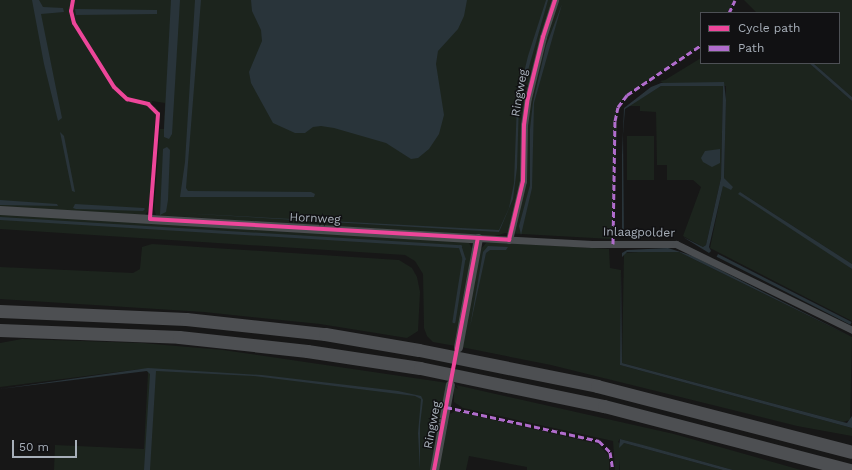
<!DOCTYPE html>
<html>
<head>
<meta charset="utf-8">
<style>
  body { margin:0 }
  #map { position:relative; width:852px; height:470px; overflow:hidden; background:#171717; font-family:"Work Sans",sans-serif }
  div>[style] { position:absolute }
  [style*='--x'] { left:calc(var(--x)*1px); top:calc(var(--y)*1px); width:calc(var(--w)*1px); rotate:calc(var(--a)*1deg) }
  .green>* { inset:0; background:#1c241d; transform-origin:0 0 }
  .water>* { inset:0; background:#29343a; transform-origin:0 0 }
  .stream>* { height:2.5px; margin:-1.25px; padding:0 1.25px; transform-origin:1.25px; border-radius:1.25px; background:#29343a }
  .minor>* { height:7px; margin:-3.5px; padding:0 3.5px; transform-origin:3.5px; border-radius:3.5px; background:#4a4d50 }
  .tertiary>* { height:9px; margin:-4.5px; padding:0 4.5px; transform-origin:4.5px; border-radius:4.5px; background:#4a4d50 }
  .motorway>* { height:13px; margin:-6.5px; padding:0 6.5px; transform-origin:6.5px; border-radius:6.5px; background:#4d4f52 }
  .quiet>* { height:3px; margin-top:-1.5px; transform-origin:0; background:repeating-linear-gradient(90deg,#b06ccc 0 6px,transparent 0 9px) }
  .cycleway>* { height:4px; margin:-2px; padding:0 2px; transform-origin:2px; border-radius:2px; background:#ed469a }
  span { translate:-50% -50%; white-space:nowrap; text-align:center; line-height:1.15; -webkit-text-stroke:3px #111113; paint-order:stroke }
  .street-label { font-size:12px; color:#a7afb9 }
  .legend { position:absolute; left:700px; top:12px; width:140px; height:52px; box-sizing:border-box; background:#111113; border:1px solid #4d5055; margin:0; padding:5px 7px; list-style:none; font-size:12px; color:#a7afb9 }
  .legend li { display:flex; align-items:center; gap:8px; height:20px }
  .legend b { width:20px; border:1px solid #4d5055 }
  .scale { position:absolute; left:12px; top:440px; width:65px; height:18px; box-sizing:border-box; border:2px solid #a7afb9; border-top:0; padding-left:5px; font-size:12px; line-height:14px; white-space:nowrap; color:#a7afb9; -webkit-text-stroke:3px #111113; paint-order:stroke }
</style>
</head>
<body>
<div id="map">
  <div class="green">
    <div style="clip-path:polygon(0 0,735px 0,729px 13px,701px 13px,701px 45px,627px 95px,618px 106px,612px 239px,505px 233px,495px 236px,156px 215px,154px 209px,160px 129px,164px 129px,165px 103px,152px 101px,151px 106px,156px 107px,149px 210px,145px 215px,0 208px)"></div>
    <div style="clip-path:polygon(744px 0,852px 0,852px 97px,813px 63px,839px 63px,839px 13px,757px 13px)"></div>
    <div style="clip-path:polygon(701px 58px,701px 63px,809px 63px,852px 101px,852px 264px,740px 192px,852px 269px,852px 321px,710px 248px,723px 185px,731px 190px,724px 178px,726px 86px,663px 83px,660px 81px,665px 80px)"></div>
    <div style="clip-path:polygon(661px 86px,723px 86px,721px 178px,706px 245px,703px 247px,683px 236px,701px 187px,693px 180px,667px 180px,667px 165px,657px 165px,656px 112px,640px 111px,640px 106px,628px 106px)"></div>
    <div style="left:627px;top:136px;width:27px;height:44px"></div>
    <div style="clip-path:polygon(0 214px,468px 241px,472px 249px,456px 346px,433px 342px,427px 336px,424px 328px,423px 274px,415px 261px,405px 255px,0 229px)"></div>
    <div style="clip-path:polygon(495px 242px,609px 249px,610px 268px,621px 270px,620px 365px,852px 428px,852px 436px,797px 426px,551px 365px,461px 347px,480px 250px,486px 243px)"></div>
    <div style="clip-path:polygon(152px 244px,399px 260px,412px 268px,417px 277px,420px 292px,418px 331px,407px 338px,320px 324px,204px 312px,0 299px,0 267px,133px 273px,140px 269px,142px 247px)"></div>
    <div style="clip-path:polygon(667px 250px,679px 252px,852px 337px,850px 420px,843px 422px,622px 363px,624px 253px)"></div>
    <div style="clip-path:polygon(22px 339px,142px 343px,223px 350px,448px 383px,430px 470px,54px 470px,55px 445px,144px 449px,148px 372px,141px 369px,0 387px,0 343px)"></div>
    <div style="clip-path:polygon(456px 385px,674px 434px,801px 470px,733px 470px,620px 439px,618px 442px,621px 444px,624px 443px,723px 470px,620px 470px,619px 459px,619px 470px,615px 470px,613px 441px,463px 408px,454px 402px,454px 386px,458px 389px)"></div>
    <div style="clip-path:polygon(455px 411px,598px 444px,609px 456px,609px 470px,527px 470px,527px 467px,469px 456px,466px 470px,438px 470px,450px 414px)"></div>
  </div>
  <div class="water">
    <div style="clip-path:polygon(32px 0,39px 0,43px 7px,63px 8px,64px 12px,41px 14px,62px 118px,58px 121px,44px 64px)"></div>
    <div style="clip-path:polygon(171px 0,180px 0,172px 134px,169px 139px,164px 137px,164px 129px)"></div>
    <div style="clip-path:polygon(195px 0,201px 0,186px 188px,188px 191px,311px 192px,315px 194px,314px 197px,180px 197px,185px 162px)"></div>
    <div style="clip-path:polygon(251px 0,467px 0,464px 16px,458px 29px,438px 51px,436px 64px,444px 115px,439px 134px,429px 149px,418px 158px,411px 159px,386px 143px,334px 128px,321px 126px,313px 127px,305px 133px,295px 133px,273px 123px,251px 83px,249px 72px,262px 41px,261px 30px,252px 11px)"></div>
    <div style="clip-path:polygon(546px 0,548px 0,519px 102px,517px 168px,513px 199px,499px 232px,179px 213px,499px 230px,509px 208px,514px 183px,517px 102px,528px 56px)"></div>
    <div style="clip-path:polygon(562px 4px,534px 103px,532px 188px,521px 235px,519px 226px,530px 185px,530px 129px,533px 102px,546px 46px)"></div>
    <div style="clip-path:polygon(75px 9px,157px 10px,157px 14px,76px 15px)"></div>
    <div style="clip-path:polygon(809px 63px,813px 63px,852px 97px,852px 101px)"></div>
    <div style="clip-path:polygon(724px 82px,726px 100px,724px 178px,733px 187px,731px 190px,723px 186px,709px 247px,711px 251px,709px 253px,683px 237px,703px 247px,706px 245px,721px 178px,723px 86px,661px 86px,625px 109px,623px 134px,624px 235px,673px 235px,624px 237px,622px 232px,622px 155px,624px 108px,651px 87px,661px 83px)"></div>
    <div style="clip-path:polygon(60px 132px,64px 136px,75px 192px,72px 191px)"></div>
    <div style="clip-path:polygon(167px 147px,170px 150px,168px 200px,166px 212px,160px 215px,163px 149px)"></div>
    <div style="clip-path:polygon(720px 149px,720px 163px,712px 167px,703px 162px,701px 158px,705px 151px)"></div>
    <div style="clip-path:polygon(740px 192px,852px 264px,852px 269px,738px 194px)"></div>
    <div style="clip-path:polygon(0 200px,57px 204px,58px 206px,0 205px)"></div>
    <div style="clip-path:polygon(75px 204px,144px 208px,145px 209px,143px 211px,76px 209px,73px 208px)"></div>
    <div style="clip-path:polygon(488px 246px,508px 247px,506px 250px,490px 250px,486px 253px,470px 327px,483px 252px)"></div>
    <div style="clip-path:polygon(668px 248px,693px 256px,852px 337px,679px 252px,627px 252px,622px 257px,622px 253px,627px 250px)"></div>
    <div style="left:718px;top:254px;width:150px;height:3px;rotate:27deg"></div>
    <div style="clip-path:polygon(621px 270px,622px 363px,843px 422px,847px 423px,852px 416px,852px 428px,620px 365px)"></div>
    <div style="clip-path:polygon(148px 368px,262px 375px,398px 391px,421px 396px,423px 400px,420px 425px,420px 470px,418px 433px,421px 399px,415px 396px,253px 376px,156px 371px,150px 470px,144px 470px,150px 374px,147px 371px,0 389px)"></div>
    <div style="clip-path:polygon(620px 439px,643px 445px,733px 470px,723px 470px,624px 443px,619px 448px)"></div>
  </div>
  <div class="stream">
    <div style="--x:0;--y:218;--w:461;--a:3.5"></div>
    <div style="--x:460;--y:246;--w:13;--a:72"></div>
    <div style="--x:464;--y:258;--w:64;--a:99"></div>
  </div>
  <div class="minor">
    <div style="--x:478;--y:238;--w:114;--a:3"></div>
    <div style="--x:592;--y:244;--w:84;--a:0"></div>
    <div style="--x:676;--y:244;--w:196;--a:26"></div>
    <div style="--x:509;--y:240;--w:61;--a:-76.7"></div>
    <div style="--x:523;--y:181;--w:56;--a:-89"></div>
    <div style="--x:524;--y:125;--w:27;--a:-82"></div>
    <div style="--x:528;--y:98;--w:63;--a:-76.2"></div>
    <div style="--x:543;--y:37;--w:39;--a:-72"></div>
  </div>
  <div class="tertiary">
    <div style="--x:0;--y:210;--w:479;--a:3.4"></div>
    <div style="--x:478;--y:238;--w:111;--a:100.4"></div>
    <div style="--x:434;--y:470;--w:87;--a:-79.5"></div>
  </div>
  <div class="motorway">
    <div style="--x:0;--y:311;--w:186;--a:2.5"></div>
    <div style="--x:186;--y:319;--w:140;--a:6.2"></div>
    <div style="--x:325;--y:334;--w:95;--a:9.7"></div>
    <div style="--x:419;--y:350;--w:182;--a:11.4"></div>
    <div style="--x:597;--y:386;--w:263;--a:14.5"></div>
    <div style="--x:0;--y:330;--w:179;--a:2.2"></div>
    <div style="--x:179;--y:337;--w:129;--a:6.2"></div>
    <div style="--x:307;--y:351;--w:114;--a:8.6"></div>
    <div style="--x:420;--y:368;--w:188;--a:11.7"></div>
    <div style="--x:604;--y:406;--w:254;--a:14.6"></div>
  </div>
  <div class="quiet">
    <div style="--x:729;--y:13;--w:14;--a:-65"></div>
    <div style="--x:613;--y:244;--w:123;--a:-89.1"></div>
    <div style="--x:615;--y:121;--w:14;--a:-78"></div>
    <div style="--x:618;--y:107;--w:15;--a:-53"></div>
    <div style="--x:627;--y:95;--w:89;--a:-34"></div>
    <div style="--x:446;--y:407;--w:157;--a:12.5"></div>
    <div style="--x:599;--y:441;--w:16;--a:45"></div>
    <div style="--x:610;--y:452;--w:18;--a:81"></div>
  </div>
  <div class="cycleway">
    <div style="--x:73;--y:0;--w:11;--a:100"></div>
    <div style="--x:71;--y:11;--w:12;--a:76"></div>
    <div style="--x:74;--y:23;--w:75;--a:58"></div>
    <div style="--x:114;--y:87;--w:18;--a:43"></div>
    <div style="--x:127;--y:99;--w:22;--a:13"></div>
    <div style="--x:148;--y:104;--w:14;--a:45"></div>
    <div style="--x:158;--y:114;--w:105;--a:94.4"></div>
    <div style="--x:150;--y:219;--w:360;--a:3.3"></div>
    <div style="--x:509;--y:240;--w:61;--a:-76.7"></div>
    <div style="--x:523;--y:181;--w:56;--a:-89"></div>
    <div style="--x:524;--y:125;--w:27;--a:-82"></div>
    <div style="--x:528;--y:98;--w:63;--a:-76.2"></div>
    <div style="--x:543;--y:37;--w:39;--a:-72"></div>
    <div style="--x:434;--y:470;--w:236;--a:-79.3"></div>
  </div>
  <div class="street-label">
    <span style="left:520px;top:93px;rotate:-80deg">Ringweg</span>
    <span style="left:315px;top:219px;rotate:3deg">Hornweg</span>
    <span style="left:639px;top:233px;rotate:1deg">Inlaagpolder</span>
    <span style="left:433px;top:425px;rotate:-79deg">Ringweg</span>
  </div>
  <ul class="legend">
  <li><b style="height:5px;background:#ed469a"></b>Cycle path</li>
  <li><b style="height:5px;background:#b06ccc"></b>Path</li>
  </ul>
  <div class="scale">50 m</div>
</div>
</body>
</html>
